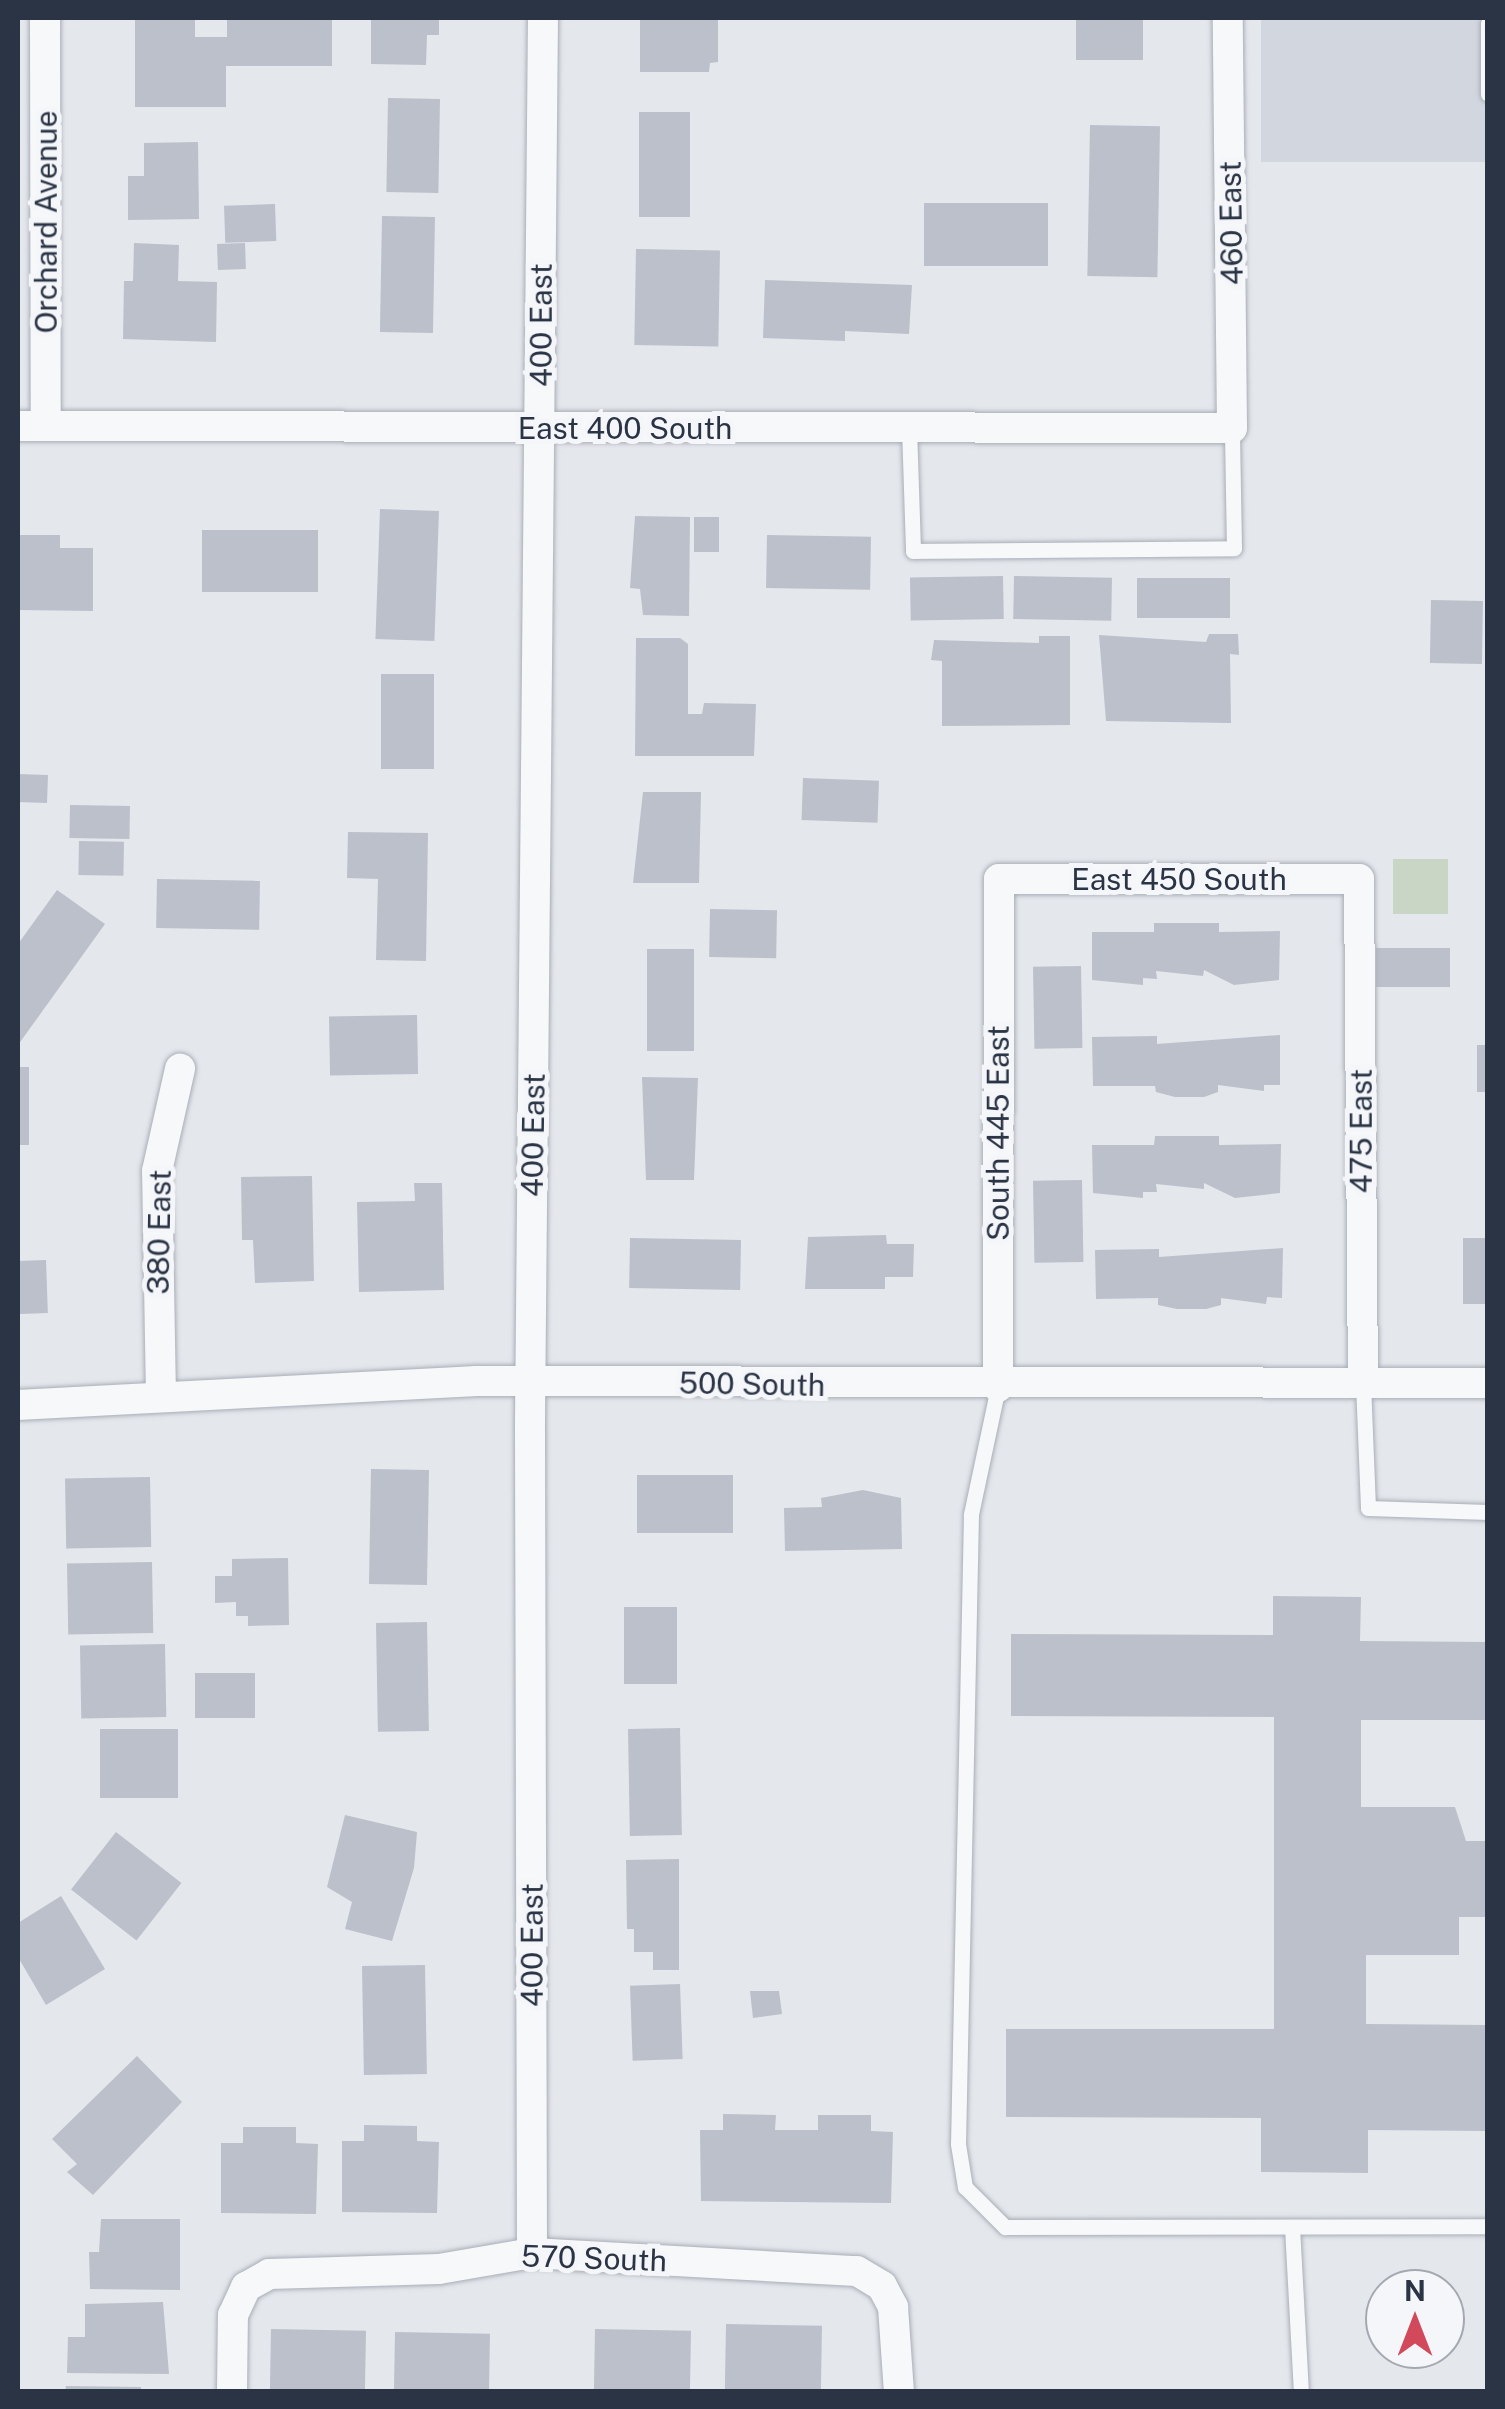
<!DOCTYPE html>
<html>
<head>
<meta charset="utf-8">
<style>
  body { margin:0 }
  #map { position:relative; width:1505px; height:2409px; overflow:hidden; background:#e4e7ec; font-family:"Public Sans",sans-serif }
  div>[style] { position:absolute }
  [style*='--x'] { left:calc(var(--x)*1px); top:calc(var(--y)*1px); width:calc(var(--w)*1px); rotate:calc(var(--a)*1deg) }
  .built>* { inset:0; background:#d2d6de; transform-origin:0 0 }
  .green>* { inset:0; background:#c9d6c5; transform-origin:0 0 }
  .building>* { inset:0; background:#bbc0ca; transform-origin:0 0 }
  .roads { filter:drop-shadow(0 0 2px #a9aeb7) drop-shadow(0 0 2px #a9aeb7) }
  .service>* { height:15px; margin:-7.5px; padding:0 7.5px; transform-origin:7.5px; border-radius:7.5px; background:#f7f8fa }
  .minor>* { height:30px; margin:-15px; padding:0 15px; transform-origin:15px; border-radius:15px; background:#f7f8fa }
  span { translate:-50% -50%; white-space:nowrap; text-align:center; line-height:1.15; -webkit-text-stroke:10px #f4f6f9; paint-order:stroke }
  .street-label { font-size:30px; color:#2b3445 }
  .frame { position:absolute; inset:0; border:20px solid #2b3445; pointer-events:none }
  .north { position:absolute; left:1365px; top:2269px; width:100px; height:100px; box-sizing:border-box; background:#f4f6f9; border:2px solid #a4a8b1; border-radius:50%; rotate:0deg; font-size:28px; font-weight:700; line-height:40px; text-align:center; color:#2b3445 }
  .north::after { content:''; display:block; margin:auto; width:35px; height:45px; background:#d1495b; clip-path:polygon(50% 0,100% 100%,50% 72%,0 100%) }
</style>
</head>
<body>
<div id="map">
  <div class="built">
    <div style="left:1261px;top:18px;width:226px;height:144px"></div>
  </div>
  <div class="green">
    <div style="left:1448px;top:859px;width:55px;height:55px;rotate:90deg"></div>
  </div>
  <div class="building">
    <div style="clip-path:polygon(371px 18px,439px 18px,439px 35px,427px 35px,426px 65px,371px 64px)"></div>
    <div style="clip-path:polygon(640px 18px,718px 18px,718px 62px,710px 63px,709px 72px,640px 72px)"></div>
    <div style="left:1076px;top:18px;width:67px;height:42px"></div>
    <div style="clip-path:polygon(227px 19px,332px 19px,332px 66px,226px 66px,226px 107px,135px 107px,135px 20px,195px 20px,195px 37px,227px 37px)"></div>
    <div style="left:388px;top:98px;width:52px;height:94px;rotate:1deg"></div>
    <div style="left:639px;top:112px;width:51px;height:105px"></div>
    <div style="left:1090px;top:125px;width:70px;height:151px;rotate:1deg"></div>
    <div style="clip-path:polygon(198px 142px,199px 219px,128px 220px,128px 176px,144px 176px,144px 143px)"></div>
    <div style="left:924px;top:203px;width:124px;height:63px"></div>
    <div style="left:275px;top:204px;width:37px;height:51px;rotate:88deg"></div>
    <div style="left:382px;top:216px;width:53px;height:116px;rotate:1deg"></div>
    <div style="clip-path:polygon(134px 243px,179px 245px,178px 281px,217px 282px,216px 342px,123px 339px,124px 281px,133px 281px)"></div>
    <div style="left:245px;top:243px;width:26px;height:28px;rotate:88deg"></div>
    <div style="left:636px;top:249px;width:84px;height:96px;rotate:1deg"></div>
    <div style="clip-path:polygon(765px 280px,912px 285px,909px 334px,845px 331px,845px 341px,763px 338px)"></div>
    <div style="left:380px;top:509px;width:59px;height:130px;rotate:2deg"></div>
    <div style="clip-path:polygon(635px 516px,690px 517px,689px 616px,643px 615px,640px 589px,630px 588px)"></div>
    <div style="left:719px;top:517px;width:35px;height:25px;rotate:90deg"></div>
    <div style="left:202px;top:530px;width:116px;height:62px"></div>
    <div style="clip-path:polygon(18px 535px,60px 535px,60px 548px,93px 548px,93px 611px,18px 610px)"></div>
    <div style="left:767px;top:535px;width:104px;height:53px;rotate:1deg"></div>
    <div style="left:1003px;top:576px;width:43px;height:93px;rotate:89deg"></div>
    <div style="left:1014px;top:576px;width:98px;height:43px;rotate:1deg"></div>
    <div style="left:1137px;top:578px;width:93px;height:40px"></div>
    <div style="left:1431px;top:600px;width:52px;height:63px;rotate:1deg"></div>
    <div style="clip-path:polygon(1209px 634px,1238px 634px,1239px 655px,1230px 654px,1231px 723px,1106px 721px,1099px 635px,1206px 642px)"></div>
    <div style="clip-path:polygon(1039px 636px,1070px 636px,1070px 725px,942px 726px,942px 661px,931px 660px,934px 640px,1039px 643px)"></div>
    <div style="clip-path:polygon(636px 638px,680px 638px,688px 644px,688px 714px,702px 714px,704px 703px,756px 704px,754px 756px,635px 756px)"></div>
    <div style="left:381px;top:674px;width:53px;height:95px"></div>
    <div style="left:18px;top:774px;width:30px;height:28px;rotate:2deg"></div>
    <div style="left:803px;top:778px;width:76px;height:42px;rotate:2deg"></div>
    <div style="clip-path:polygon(643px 792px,701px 792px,699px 883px,633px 883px)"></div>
    <div style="left:70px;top:805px;width:60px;height:33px;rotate:1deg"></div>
    <div style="clip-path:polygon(348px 832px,428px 833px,426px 961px,376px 960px,378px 879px,347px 878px)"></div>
    <div style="left:79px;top:841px;width:45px;height:34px;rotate:1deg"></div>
    <div style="left:157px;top:879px;width:103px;height:49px;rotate:1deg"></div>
    <div style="clip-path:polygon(57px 890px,105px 924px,18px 1045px,18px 944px)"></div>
    <div style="left:710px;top:909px;width:67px;height:48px;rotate:1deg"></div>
    <div style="clip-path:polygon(1154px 923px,1219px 923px,1219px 932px,1280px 931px,1279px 980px,1234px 985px,1204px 970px,1203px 976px,1156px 971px,1157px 979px,1143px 978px,1143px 985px,1092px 980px,1092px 932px,1154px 932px)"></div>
    <div style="left:1450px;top:948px;width:39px;height:74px;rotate:90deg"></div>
    <div style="left:647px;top:949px;width:47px;height:102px"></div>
    <div style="left:1081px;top:966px;width:82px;height:48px;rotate:89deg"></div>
    <div style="left:417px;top:1015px;width:59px;height:88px;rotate:89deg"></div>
    <div style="clip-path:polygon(1280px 1035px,1280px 1085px,1264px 1085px,1264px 1091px,1218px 1085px,1218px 1092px,1204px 1097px,1175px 1097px,1156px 1092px,1155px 1086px,1093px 1086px,1092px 1037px,1157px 1036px,1157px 1044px)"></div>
    <div style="left:1477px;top:1045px;width:11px;height:47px"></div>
    <div style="left:18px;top:1067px;width:11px;height:78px"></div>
    <div style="clip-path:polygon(642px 1077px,698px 1078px,694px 1180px,646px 1180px)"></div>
    <div style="clip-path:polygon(1155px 1136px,1219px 1136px,1219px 1145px,1281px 1144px,1280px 1193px,1235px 1198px,1204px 1183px,1204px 1189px,1156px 1184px,1157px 1192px,1143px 1192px,1143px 1198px,1093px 1193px,1092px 1145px,1154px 1145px)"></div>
    <div style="clip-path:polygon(312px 1176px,314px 1281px,255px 1283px,253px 1240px,242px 1240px,241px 1177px)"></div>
    <div style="left:1082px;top:1180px;width:82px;height:49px;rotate:89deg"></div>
    <div style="clip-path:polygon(414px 1183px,442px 1183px,444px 1290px,359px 1292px,357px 1202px,415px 1201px)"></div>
    <div style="clip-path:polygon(886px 1235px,887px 1244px,914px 1244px,913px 1277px,885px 1277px,885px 1289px,805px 1289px,808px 1237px)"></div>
    <div style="left:1463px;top:1238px;width:25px;height:66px"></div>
    <div style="left:741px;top:1240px;width:50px;height:111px;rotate:91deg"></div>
    <div style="clip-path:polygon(1283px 1248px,1282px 1298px,1267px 1297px,1266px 1304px,1221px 1298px,1221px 1305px,1206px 1309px,1177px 1309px,1158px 1305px,1158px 1298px,1096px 1299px,1095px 1250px,1159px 1249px,1159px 1257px)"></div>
    <div style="left:46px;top:1260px;width:53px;height:28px;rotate:88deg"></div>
    <div style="left:371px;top:1469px;width:58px;height:115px;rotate:1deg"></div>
    <div style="left:637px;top:1475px;width:96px;height:58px"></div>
    <div style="left:150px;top:1477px;width:70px;height:85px;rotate:89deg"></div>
    <div style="clip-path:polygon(863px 1490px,901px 1498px,902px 1549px,785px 1551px,784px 1508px,822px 1507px,821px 1498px)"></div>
    <div style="clip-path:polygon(288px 1558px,289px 1625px,248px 1626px,248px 1616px,236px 1616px,236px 1602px,215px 1603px,215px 1576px,232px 1576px,232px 1559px)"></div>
    <div style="left:152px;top:1562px;width:71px;height:85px;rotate:89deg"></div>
    <div style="clip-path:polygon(1273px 1596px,1361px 1597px,1360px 1641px,1488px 1642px,1488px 1720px,1361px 1720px,1361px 1807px,1455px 1807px,1466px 1841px,1488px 1841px,1488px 1917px,1459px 1917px,1459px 1955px,1366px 1955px,1366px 2024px,1488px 2025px,1488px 2131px,1368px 2130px,1368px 2173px,1261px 2172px,1261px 2118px,1006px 2117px,1006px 2029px,1274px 2029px,1274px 1717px,1011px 1716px,1011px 1634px,1273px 1635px)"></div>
    <div style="left:677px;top:1607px;width:77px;height:53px;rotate:90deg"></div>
    <div style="left:427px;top:1622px;width:109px;height:51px;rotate:89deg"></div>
    <div style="left:165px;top:1644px;width:73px;height:85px;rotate:89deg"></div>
    <div style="left:195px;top:1673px;width:60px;height:45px"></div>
    <div style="left:680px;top:1728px;width:107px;height:52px;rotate:89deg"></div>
    <div style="left:178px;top:1729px;width:69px;height:78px;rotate:90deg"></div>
    <div style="clip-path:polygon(345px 1815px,417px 1832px,414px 1868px,392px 1941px,345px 1929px,352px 1902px,327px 1887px)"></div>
    <div style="left:116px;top:1832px;width:83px;height:73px;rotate:38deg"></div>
    <div style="clip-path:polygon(679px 1859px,679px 1970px,653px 1970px,653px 1952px,634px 1952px,634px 1929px,627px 1929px,626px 1860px)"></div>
    <div style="clip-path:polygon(61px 1896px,105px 1969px,46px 2005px,18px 1957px,18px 1923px)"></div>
    <div style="left:425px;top:1965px;width:109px;height:63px;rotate:89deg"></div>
    <div style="left:680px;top:1984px;width:75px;height:50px;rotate:88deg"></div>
    <div style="clip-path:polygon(750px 1991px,779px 1991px,782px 2014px,753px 2018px)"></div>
    <div style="clip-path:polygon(137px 2056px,182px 2102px,93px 2195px,67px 2172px,77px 2164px,52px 2139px)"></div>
    <div style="clip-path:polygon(723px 2114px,776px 2115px,775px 2130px,818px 2130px,818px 2115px,871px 2115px,871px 2131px,893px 2132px,891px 2203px,701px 2201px,700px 2130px,723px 2130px)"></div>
    <div style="clip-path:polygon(364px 2125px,417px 2126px,417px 2141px,439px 2142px,437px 2213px,342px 2212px,342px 2141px,364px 2141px)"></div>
    <div style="clip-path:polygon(243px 2127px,296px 2127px,296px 2143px,318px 2144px,316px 2214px,221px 2213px,221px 2143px,243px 2143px)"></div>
    <div style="clip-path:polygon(101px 2219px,180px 2219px,180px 2290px,90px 2289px,89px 2252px,99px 2252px)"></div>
    <div style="clip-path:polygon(163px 2302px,169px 2374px,67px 2373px,68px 2337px,85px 2337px,85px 2304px)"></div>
    <div style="left:726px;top:2324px;width:96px;height:68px;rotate:1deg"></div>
    <div style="left:271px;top:2329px;width:95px;height:63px;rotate:1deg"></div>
    <div style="left:595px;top:2329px;width:96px;height:63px;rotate:1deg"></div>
    <div style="left:395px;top:2332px;width:95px;height:60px;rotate:1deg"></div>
    <div style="clip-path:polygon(66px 2386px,141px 2387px,141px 2392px,65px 2392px)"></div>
  </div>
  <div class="roads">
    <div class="service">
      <div style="--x:1488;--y:23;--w:71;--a:90"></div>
      <div style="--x:909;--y:428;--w:123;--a:88.1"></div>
      <div style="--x:913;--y:551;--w:321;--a:-0.5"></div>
      <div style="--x:1234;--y:548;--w:120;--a:-91"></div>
      <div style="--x:1363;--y:1383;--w:125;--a:87.7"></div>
      <div style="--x:1368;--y:1508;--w:120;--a:1.9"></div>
      <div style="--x:998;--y:1387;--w:130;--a:102"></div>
      <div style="--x:971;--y:1514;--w:630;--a:91.18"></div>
      <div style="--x:958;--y:2144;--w:44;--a:80.8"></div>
      <div style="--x:965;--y:2187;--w:57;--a:45"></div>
      <div style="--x:1005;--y:2227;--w:483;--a:-0.1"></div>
      <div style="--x:1292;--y:2227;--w:165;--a:86.9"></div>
    </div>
    <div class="minor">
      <div style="--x:45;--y:18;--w:408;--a:89.9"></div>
      <div style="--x:18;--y:426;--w:1214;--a:0.09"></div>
      <div style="--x:1232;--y:428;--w:410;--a:-90.6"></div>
      <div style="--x:998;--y:1387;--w:508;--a:-89.89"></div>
      <div style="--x:999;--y:879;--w:360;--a:0"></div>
      <div style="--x:1359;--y:879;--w:504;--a:89.55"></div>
      <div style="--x:161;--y:1397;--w:226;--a:-91"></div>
      <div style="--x:157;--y:1171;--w:105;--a:-77.3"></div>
      <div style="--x:18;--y:1405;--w:459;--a:-3"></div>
      <div style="--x:476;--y:1381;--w:1012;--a:0.11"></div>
      <div style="--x:532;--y:2253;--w:832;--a:-90.14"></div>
      <div style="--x:530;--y:1421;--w:1403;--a:-89.47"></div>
      <div style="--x:232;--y:2392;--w:77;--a:-89.3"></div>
      <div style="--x:233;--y:2315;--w:31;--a:-65"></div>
      <div style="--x:246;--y:2287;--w:26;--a:-29"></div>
      <div style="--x:269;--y:2274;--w:170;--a:-1.7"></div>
      <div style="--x:439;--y:2269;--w:94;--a:-9.8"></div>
      <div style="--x:532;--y:2253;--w:325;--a:3.2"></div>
      <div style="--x:857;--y:2271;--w:29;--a:31"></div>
      <div style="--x:882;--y:2286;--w:24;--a:62"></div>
      <div style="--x:893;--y:2307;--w:85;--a:86"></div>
    </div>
  </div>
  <div class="street-label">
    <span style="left:46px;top:222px;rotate:-90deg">Orchard Avenue</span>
    <span style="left:1231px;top:223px;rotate:-91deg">460 East</span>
    <span style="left:541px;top:325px;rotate:-90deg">400 East</span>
    <span style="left:625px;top:428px">East 400 South</span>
    <span style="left:1179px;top:879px">East 450 South</span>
    <span style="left:1361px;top:1131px;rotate:-90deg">475 East</span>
    <span style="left:998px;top:1133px;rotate:-90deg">South 445 East</span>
    <span style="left:533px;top:1135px;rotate:-89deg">400 East</span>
    <span style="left:159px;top:1232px;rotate:-89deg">380 East</span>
    <span style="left:752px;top:1384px;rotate:1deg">500 South</span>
    <span style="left:532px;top:1945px;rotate:-90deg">400 East</span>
    <span style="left:594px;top:2258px;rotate:2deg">570 South</span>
  </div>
  <div class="frame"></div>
  <div class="north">N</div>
</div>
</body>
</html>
